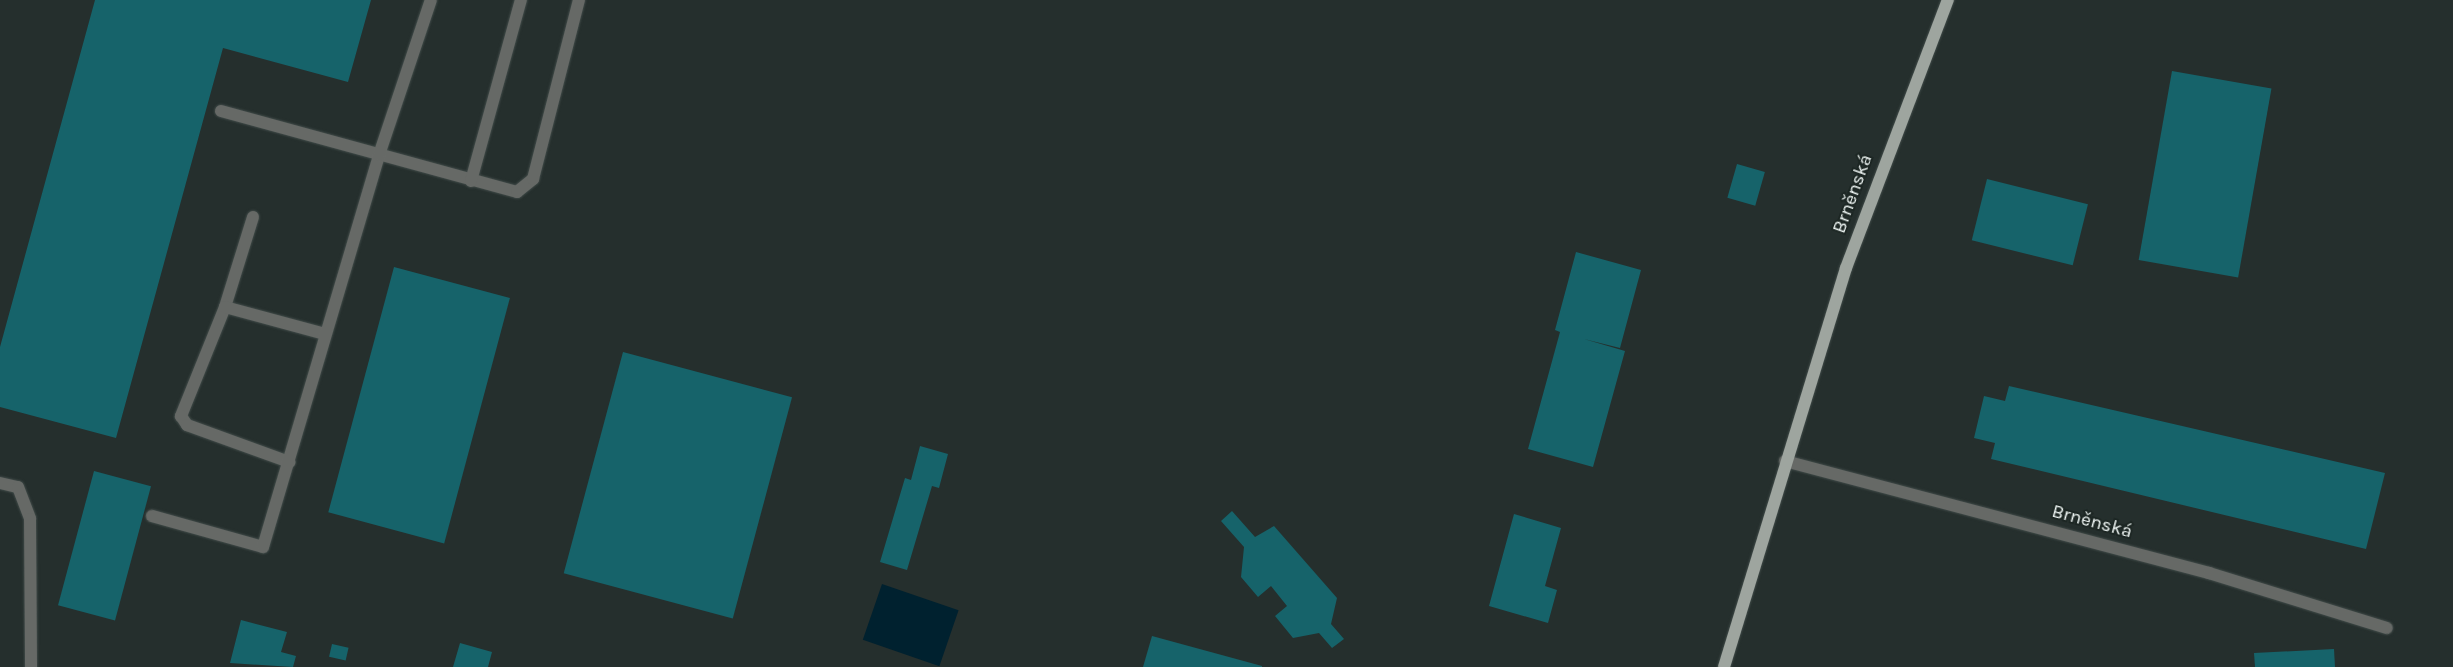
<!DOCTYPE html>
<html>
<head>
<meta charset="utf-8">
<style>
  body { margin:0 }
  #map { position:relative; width:2453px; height:667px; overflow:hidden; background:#252f2d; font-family:Karla,sans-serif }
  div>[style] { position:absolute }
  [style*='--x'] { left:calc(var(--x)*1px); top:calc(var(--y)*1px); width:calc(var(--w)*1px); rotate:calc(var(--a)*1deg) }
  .water>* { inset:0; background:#00212f; transform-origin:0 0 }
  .building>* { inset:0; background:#16636a; transform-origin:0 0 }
  .roads { filter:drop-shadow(0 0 1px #414b49) drop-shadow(0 0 1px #414b49) }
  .minor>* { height:12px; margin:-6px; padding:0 6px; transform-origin:6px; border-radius:6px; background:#666966 }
  .major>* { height:12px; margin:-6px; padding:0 6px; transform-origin:6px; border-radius:6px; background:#9ea59f }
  span { translate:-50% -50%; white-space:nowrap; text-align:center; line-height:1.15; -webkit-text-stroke:4px #1c2623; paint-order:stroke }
  .street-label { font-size:19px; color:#eff6f4 }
</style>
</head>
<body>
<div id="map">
  <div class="water">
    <div style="left:882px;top:584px;width:81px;height:59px;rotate:19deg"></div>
  </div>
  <div class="building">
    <div style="clip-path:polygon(95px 0,371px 0,348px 82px,223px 48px,116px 438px,0 407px,0 347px)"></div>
    <div style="left:2172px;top:71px;width:101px;height:192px;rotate:10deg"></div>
    <div style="left:1737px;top:164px;width:29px;height:35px;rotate:16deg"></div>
    <div style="left:1987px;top:179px;width:104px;height:63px;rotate:14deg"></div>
    <div style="clip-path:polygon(1576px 252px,1641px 270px,1620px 348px,1584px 339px,1625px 351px,1593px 467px,1528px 449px,1560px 332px,1555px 330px)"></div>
    <div style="left:394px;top:267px;width:120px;height:254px;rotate:15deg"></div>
    <div style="left:623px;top:352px;width:175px;height:229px;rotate:15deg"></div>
    <div style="clip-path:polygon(2009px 386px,2385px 473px,2366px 549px,1991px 459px,1995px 443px,1974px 438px,1984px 396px,2005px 401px)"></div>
    <div style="clip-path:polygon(920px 446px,948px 454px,939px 488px,932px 486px,907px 570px,880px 562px,905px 478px,911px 480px)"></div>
    <div style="left:94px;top:471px;width:59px;height:139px;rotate:15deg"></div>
    <div style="clip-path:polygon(1232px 511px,1255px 537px,1274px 526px,1337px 598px,1331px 624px,1344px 639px,1332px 648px,1319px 633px,1293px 638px,1275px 616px,1287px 606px,1271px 586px,1258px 597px,1241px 577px,1244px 547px,1221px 521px)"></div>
    <div style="clip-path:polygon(1514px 514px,1561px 528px,1545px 586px,1557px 590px,1548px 623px,1489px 606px)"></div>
    <div style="clip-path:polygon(241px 620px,287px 632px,281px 652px,296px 656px,293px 667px,230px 663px)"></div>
    <div style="clip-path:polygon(1152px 636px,1262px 666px,1262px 667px,1143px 667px)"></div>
    <div style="clip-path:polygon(460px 643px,492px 652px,488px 667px,453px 667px)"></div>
    <div style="left:332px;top:644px;width:17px;height:13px;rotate:13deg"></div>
    <div style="clip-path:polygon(2334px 649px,2335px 667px,2255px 667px,2254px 653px)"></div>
  </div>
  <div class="roads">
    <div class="minor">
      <div style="--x:221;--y:111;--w:307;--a:15.3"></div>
      <div style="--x:517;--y:192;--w:21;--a:-39"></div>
      <div style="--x:533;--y:179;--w:185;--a:-75.6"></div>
      <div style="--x:471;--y:181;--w:188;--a:-74.6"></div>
      <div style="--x:253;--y:217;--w:94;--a:107.3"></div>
      <div style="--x:225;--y:307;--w:118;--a:112"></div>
      <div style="--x:181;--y:416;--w:11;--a:56"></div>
      <div style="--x:187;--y:425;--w:109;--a:19.9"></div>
      <div style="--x:225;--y:307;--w:104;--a:15.1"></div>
      <div style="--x:1785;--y:461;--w:439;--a:14.8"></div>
      <div style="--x:2209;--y:573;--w:186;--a:17.2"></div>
      <div style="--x:0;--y:483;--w:18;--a:13"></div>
      <div style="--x:18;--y:487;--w:34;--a:69"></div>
      <div style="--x:30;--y:519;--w:148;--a:89.6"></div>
      <div style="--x:152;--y:516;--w:115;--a:15.6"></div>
      <div style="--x:263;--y:547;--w:409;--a:-73.5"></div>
      <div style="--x:379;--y:155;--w:163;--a:-71.5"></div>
    </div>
    <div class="major">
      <div style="--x:1724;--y:667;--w:417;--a:-73"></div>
      <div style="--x:1846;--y:268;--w:287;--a:-69.2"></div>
    </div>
  </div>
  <div class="street-label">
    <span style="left:1853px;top:194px;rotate:-70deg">Brněnská</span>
    <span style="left:2092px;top:522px;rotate:15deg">Brněnská</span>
  </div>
</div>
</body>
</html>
